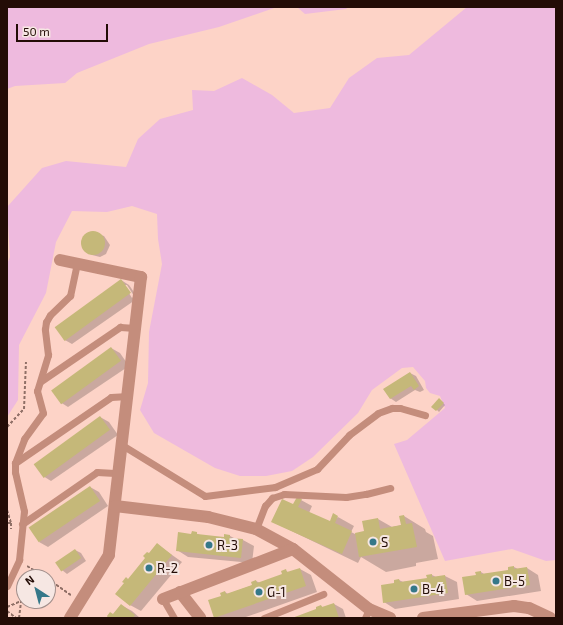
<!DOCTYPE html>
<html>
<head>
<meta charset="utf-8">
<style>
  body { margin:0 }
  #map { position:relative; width:563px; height:625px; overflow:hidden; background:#fdd3c7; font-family:"Exo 2",sans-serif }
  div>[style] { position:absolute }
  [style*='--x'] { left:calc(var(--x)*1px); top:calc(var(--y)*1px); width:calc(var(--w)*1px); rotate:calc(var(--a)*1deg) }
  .green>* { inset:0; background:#eebade }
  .shadow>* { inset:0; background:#0003 }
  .building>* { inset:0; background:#c5b879; transform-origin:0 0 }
  .round { border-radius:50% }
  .path>* { height:2px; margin-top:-1px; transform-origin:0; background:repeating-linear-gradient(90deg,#8f6f66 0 3px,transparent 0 5px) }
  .lane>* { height:7px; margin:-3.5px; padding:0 3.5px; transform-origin:3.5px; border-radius:3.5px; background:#c48d7c }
  .street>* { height:12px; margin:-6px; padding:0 6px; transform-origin:6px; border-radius:6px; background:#c48d7c }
  .dots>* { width:11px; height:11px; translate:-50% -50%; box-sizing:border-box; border:2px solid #f6e7e3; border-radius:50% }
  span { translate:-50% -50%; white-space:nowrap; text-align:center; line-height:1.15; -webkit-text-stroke:4px #f6e7e3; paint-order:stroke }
  .poi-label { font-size:13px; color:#230c06 }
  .left { translate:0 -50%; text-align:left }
  .frame { position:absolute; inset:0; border:8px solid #230c06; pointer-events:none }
  .north { position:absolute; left:16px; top:569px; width:40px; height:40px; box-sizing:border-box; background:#f6e7e3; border:1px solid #a28f8b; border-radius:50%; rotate:324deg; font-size:11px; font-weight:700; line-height:16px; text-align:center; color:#230c06 }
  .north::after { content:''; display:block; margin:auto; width:14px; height:18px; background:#357889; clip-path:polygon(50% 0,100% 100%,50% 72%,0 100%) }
  .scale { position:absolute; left:16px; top:24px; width:92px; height:18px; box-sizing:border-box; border:2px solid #230c06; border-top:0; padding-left:5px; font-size:12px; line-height:14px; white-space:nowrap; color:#230c06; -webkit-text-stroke:3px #f6e7e3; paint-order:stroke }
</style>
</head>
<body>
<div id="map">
  <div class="green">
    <div style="clip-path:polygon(7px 7px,277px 7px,219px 27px,149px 44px,77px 73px,65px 83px,15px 86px,7px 89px)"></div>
    <div style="clip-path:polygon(297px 7px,348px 7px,346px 9px,305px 14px)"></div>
    <div style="clip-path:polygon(467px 7px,556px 7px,556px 560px,546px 561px,512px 549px,445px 561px,394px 444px,407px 440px,445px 408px,440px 396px,430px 393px,426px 388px,425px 381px,413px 367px,402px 368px,372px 390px,358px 413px,313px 457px,292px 471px,266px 476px,240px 476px,215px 468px,154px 433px,140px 410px,148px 383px,149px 332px,162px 264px,158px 239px,157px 214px,132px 206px,107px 212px,72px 211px,56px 242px,46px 293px,19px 345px,18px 400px,7px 417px,7px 264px,10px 257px,7px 207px,42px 168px,66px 161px,126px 167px,138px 139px,160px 119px,193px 110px,192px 90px,214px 91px,242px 78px,272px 95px,294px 113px,330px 108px,349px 78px,377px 58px,409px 55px)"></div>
  </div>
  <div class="shadow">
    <div style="clip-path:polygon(91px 232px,104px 236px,110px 245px,106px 254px,100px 257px,92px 255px,86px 251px,82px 246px,83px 238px)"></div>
    <div style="clip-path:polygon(evenodd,121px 280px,129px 285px,138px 298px,72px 344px,63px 339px,121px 280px,124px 285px,127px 285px,134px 296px,132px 298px,124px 285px)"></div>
    <div style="clip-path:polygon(111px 348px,120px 353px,129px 366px,68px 407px,60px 402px)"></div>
    <div style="clip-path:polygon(410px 373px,416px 376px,424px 390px,420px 392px,415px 390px,396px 402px,390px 398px)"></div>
    <div style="clip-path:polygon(441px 401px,445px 405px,439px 412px,433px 406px)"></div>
    <div style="clip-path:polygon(100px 417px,109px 422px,118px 435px,51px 481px,43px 476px)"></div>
    <div style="clip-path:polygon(90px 487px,99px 492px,108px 506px,48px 547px,39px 542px)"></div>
    <div style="clip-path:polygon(301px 500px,312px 506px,309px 513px,330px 522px,338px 517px,354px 526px,351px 532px,355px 534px,365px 532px,378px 519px,392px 527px,402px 525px,404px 516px,425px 529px,426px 532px,433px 536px,438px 559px,416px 563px,416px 566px,386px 572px,361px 557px,358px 563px,273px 522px)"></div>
    <div style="clip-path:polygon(193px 532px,202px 536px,225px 538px,230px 536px,236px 539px,243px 540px,254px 546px,252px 563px,188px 557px,177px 550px,192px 535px)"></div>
    <div style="clip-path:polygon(158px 545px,182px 562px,141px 611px,130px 605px,128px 580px)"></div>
    <div style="clip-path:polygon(75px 550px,81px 553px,86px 561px,67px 574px,62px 570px)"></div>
    <div style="clip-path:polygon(514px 567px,518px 569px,527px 568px,538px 575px,541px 591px,477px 601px,466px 594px,477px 575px,481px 572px,484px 574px,510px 571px)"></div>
    <div style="clip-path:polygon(300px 569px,311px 575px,317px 592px,243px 618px,215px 617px,222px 596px,225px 592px,228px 594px,253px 585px,256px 581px,260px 583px,283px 575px,286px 571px,290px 573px)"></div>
    <div style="clip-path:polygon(432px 575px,436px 577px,445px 576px,457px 582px,459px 599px,395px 609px,384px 602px,399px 580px,403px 582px,428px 579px)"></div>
    <div style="clip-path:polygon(334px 604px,343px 609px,346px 618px,295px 618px,318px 610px,321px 606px,324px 608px)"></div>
    <div style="clip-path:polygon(121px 605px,132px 611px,140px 618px,110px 618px)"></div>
  </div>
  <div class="building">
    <div class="round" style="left:81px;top:231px;width:24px;height:24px"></div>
    <div style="left:121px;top:279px;width:17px;height:82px;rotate:54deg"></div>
    <div style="left:111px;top:347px;width:17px;height:74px;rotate:54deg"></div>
    <div style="clip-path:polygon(410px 372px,419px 386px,414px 390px,411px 386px,390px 399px,383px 389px)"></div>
    <div style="clip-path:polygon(439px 398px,444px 403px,436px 411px,431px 407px)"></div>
    <div style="left:100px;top:416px;width:17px;height:82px;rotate:54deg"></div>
    <div style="left:90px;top:486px;width:18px;height:74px;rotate:56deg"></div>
    <div style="clip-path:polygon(297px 497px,302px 499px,298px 507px,330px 521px,333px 513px,338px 516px,335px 523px,352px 531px,342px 554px,271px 522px,282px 499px,293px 504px)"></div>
    <div style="clip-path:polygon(404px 515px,406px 524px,412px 523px,417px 547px,359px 557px,355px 533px,364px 531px,362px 521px,378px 518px,380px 529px,401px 525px,399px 516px)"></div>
    <div style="clip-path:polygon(192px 531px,197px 532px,197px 534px,224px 537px,224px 534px,230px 535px,230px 538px,243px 539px,241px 558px,176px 551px,178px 532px,191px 534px)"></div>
    <div style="clip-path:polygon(157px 543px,172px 555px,130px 606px,115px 594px,124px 583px,122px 582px,126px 577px,128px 579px,145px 558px,143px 556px,147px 552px,149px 553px)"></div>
    <div style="left:75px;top:549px;width:11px;height:24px;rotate:56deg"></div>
    <div style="clip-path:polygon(514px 566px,514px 569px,527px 567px,530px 585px,465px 595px,462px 577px,476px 575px,475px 572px,481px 571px,481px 574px,508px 570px,508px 567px)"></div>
    <div style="clip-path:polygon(300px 568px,306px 586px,214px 618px,208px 600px,221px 596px,220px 593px,225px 591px,226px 594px,252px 585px,251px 582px,256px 580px,257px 583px,282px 574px,281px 571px,286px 569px,287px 572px)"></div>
    <div style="clip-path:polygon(432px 574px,432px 577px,445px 575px,448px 593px,383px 603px,381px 585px,394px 583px,394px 580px,399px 579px,400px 582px,427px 578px,426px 575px)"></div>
    <div style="clip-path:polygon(334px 603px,339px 618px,292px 618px,316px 609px,316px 607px,321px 605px,322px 607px)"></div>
    <div style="clip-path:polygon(121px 604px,135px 615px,133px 618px,108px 618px,107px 616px,110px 612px,113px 614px)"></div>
  </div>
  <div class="path">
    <div style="--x:7;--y:427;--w:25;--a:-47"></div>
    <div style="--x:24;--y:409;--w:47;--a:-87.6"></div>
    <div style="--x:7;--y:510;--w:14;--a:73"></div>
    <div style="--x:11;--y:523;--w:6;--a:90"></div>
    <div style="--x:7;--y:523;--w:4;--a:0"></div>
    <div style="--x:27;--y:566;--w:21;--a:31"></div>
    <div style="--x:48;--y:579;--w:28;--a:35"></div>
    <div style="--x:7;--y:607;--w:15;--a:-23"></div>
    <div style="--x:7;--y:611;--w:11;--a:38"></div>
    <div style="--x:19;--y:618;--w:41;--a:-83"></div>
  </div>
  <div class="lane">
    <div style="--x:41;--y:381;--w:96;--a:-34.4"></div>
    <div style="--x:120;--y:327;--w:15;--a:4"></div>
    <div style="--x:122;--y:445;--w:97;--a:31.6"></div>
    <div style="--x:205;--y:496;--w:71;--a:-7.3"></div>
    <div style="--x:275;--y:487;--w:46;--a:-23.2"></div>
    <div style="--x:317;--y:469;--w:47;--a:-46.7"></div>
    <div style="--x:349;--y:435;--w:36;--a:-37"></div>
    <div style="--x:378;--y:413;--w:15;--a:-20"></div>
    <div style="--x:392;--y:408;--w:8;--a:0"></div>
    <div style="--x:400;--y:408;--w:26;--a:16"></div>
    <div style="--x:15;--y:463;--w:116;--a:-34.5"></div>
    <div style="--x:111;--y:397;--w:17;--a:-3"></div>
    <div style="--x:22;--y:524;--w:91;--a:-34.7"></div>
    <div style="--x:97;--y:472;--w:22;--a:3"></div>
    <div style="--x:256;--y:529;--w:25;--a:-69"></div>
    <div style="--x:265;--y:506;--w:11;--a:-49"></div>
    <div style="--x:272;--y:498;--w:13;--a:-18"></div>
    <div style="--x:284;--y:494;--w:62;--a:2.8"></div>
    <div style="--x:346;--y:497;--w:20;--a:-9"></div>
    <div style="--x:366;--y:494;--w:25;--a:-14"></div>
    <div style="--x:7;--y:586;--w:29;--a:-65"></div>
    <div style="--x:19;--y:560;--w:49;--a:-84.2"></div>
    <div style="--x:24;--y:511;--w:40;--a:-103"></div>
    <div style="--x:15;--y:472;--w:9;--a:-90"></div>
    <div style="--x:15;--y:463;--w:26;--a:-69"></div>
    <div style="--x:24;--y:439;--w:32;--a:-54"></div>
    <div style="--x:43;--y:413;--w:23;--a:-105"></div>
    <div style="--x:37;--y:391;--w:38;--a:-73"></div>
    <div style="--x:48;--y:355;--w:26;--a:-97"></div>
    <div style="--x:45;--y:329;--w:7;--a:-82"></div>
    <div style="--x:46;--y:322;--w:8;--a:-60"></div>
    <div style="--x:50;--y:315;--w:28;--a:-44"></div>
    <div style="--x:70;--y:296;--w:34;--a:-78"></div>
    <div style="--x:163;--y:599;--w:22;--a:60"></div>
    <div style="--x:264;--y:618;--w:64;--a:-22.1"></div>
    <div style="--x:365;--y:618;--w:10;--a:-66"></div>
  </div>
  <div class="street">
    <div style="--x:60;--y:260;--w:83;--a:11.9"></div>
    <div style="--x:141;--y:277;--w:280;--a:96.6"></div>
    <div style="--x:109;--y:555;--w:74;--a:121.8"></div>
    <div style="--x:115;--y:506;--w:94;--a:6.7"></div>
    <div style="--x:208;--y:517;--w:49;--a:14"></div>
    <div style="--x:256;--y:529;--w:42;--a:28.4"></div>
    <div style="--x:293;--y:549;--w:97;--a:38.3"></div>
    <div style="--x:369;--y:609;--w:23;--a:23"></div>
    <div style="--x:180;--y:592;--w:33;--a:52"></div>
    <div style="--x:163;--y:599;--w:139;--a:-21"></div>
    <div style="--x:423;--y:618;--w:92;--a:-7.5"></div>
    <div style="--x:514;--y:606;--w:15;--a:8"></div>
    <div style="--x:529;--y:608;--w:23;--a:25"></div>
  </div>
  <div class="dots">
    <div style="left:373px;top:542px;background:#357889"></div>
    <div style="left:209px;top:545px;background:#357889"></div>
    <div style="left:149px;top:568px;background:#357889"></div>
    <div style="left:496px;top:581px;background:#357889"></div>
    <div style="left:414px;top:589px;background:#357889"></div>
    <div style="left:259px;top:592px;background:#357889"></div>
  </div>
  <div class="poi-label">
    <span class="left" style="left:381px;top:542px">S</span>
    <span class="left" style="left:217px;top:545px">R-3</span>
    <span class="left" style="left:157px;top:568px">R-2</span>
    <span class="left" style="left:504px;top:581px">B-5</span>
    <span class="left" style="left:422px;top:589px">B-4</span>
    <span class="left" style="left:267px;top:592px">G-1</span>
  </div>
  <div class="frame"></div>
  <div class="north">N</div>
  <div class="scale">50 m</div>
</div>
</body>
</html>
